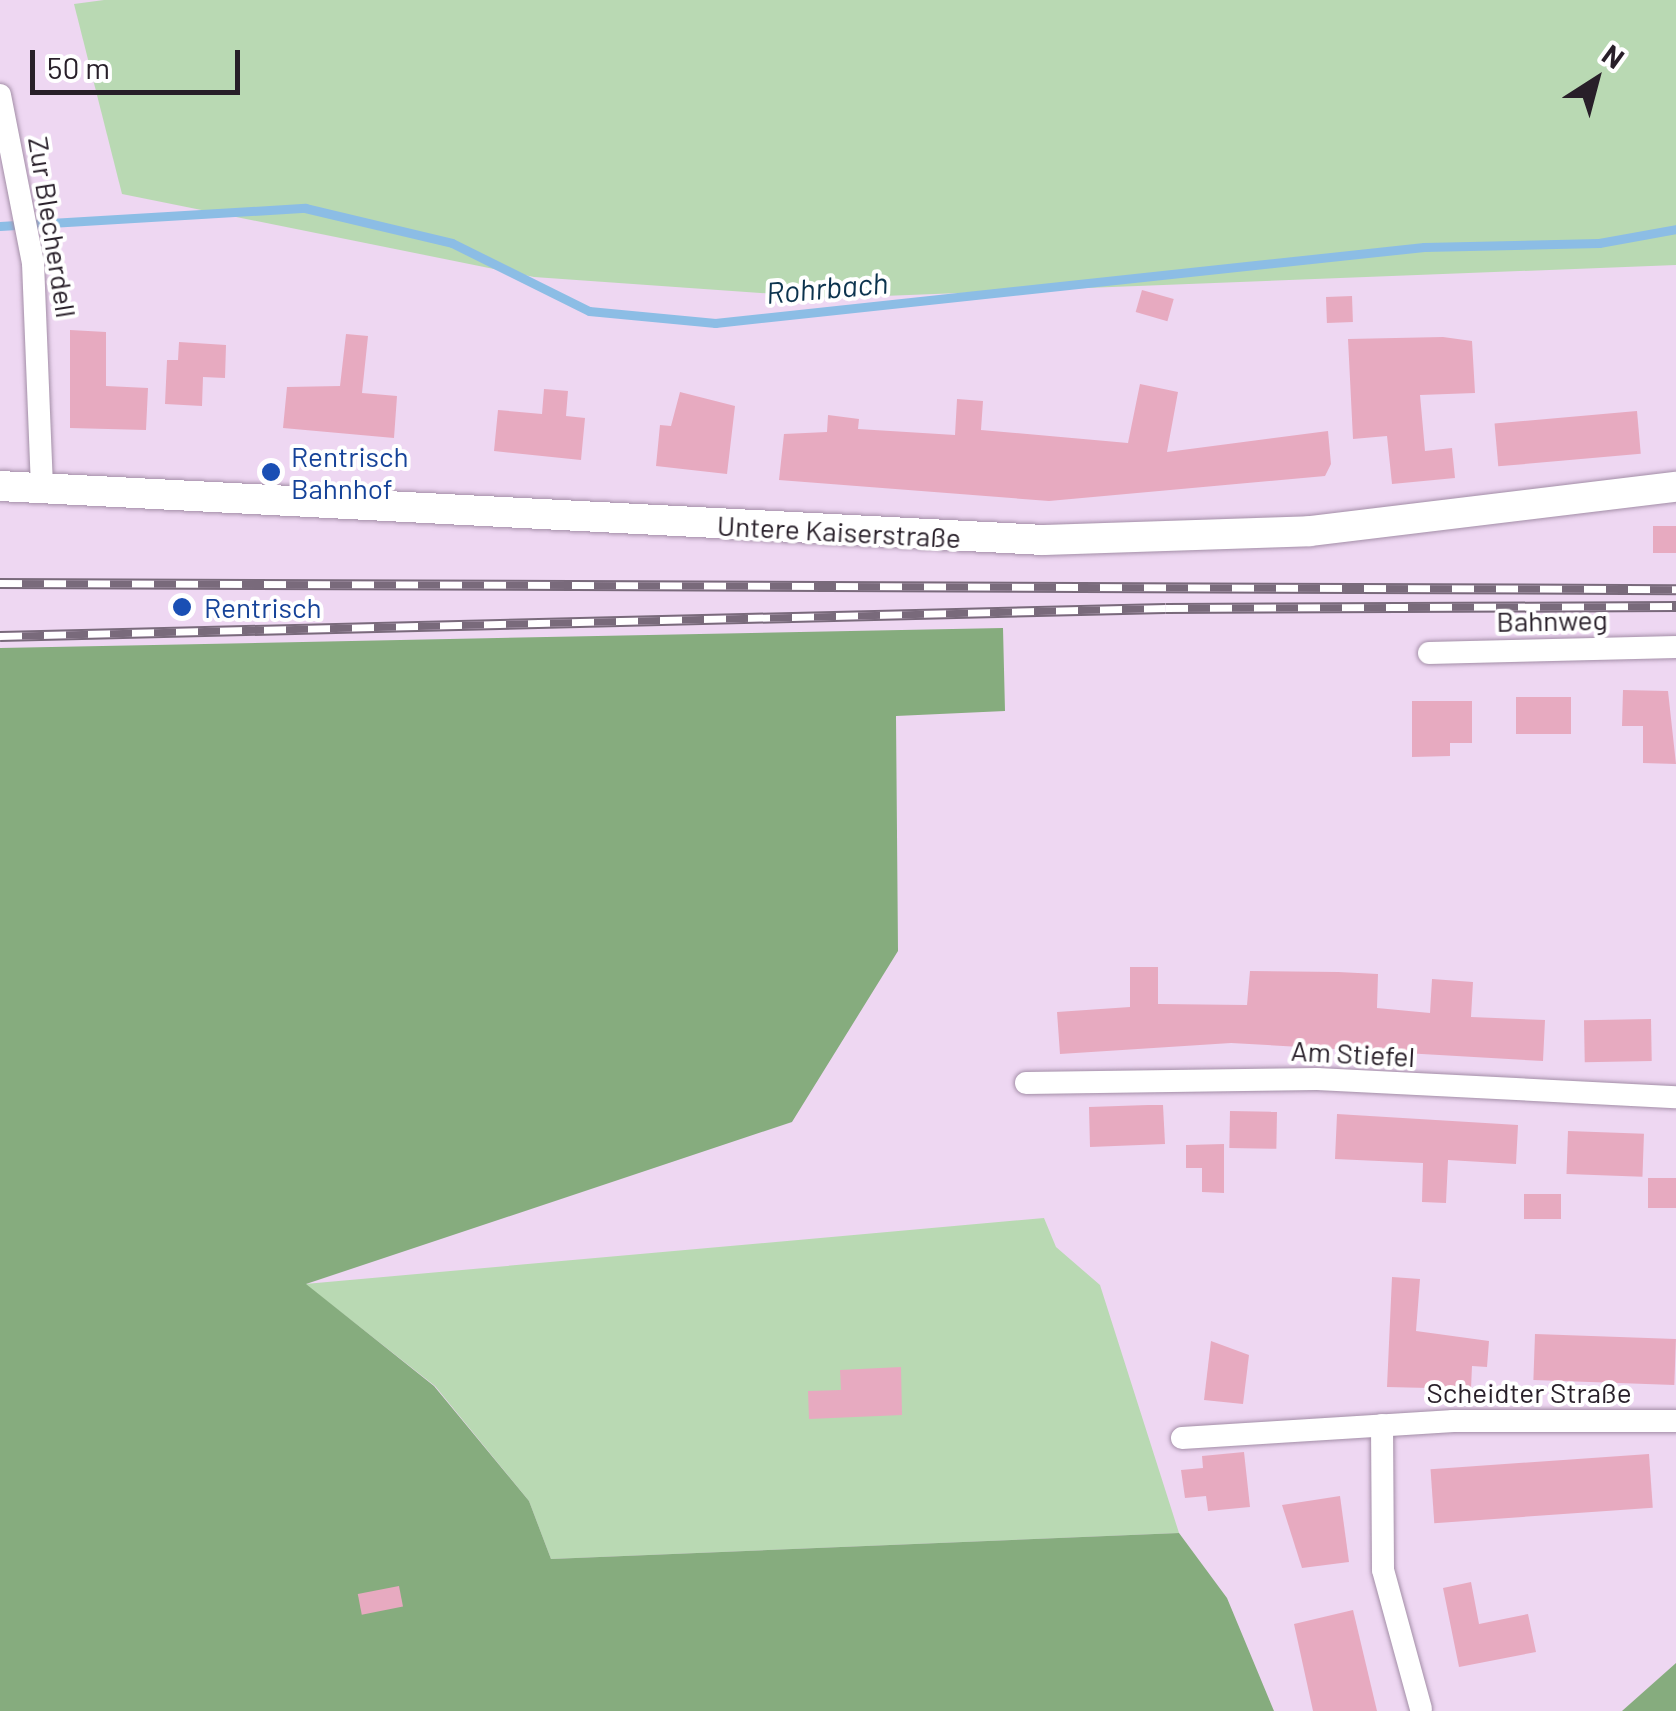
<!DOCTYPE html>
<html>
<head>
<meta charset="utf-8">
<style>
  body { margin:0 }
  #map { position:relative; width:1676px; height:1711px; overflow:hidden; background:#eed7f2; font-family:Barlow,sans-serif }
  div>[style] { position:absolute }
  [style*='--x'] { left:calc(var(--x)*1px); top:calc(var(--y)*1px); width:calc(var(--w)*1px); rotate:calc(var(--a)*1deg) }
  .green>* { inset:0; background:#b9d9b3 }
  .forest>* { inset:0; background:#86ac7e }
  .stream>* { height:9px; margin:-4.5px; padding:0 4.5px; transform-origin:4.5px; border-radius:4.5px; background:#8cbde5 }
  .building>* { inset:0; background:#e7aac0; transform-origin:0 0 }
  .roads { filter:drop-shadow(0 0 2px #a38ea7) drop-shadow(0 0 2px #a38ea7) }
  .street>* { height:22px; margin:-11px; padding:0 11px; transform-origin:11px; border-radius:11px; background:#fff }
  .secondary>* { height:30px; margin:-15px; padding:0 15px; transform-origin:15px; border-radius:15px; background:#fff }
  .rail>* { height:11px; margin-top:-5.5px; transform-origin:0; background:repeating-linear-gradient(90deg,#fff 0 22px,#796a7b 0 44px); box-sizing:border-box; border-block:2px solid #796a7b }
  .dots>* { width:28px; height:28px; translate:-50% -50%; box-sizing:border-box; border:5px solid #fff; border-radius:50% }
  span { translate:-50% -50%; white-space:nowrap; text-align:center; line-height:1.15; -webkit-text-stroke:8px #fff; paint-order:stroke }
  .street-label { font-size:28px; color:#281f29 }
  .transit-label { font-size:28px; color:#164399 }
  .left { translate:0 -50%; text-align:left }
  .water-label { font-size:30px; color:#0c334e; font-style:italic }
  .north { position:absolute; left:1546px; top:30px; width:100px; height:100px; -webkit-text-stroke:8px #fff; paint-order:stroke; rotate:36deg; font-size:28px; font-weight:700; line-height:40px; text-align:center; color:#281f29 }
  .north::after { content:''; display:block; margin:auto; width:35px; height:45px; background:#281f29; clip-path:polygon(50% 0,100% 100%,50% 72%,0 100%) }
  .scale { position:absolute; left:30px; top:50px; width:210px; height:45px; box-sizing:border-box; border:5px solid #281f29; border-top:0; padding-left:12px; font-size:30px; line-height:35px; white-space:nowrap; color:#281f29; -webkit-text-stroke:8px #fff; paint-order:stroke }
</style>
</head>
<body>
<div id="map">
  <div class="green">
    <div style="clip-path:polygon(104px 0,1676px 0,1676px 265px,832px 298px,534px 277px,122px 194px,74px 4px)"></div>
    <div style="clip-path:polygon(1044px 1218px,1056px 1247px,1100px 1285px,1179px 1533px,551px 1559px,529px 1501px,435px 1386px,305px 1284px)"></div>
  </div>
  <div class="forest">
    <div style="clip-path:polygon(1003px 628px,1005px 711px,896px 716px,898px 951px,792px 1122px,306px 1284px,434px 1386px,529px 1501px,551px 1559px,1179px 1533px,1227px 1598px,1274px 1711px,0 1711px,0 648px)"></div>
    <div style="clip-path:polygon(1676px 1663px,1676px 1711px,1622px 1711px)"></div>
  </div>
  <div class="stream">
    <div style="--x:0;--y:226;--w:306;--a:-3.4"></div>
    <div style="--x:305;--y:208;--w:151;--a:13.4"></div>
    <div style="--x:452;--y:243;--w:153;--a:26.4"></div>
    <div style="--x:589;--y:311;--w:127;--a:5.4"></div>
    <div style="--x:715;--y:323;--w:713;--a:-6.12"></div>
    <div style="--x:1424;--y:247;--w:175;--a:-1.3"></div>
    <div style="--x:1599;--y:243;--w:78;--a:-10.3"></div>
  </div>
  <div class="building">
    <div style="left:1142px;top:290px;width:33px;height:23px;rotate:16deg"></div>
    <div style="left:1352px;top:296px;width:26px;height:26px;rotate:88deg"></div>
    <div style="clip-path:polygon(70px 330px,106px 332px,106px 386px,148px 388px,146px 430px,70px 428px)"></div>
    <div style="clip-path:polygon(346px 334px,368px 336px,362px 393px,397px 396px,394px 438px,283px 428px,287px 387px,340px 386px)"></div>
    <div style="clip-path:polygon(1443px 337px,1472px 341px,1475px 393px,1420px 395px,1425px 451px,1452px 448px,1455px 478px,1392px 484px,1387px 436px,1353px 439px,1348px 339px)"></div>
    <div style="clip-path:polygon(179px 342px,226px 345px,225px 378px,203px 377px,202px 406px,165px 404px,167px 360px,178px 360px)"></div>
    <div style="clip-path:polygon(1140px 384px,1178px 392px,1167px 452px,1328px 431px,1331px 464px,1325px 476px,1049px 501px,779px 480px,784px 434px,827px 432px,828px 415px,859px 419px,858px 429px,955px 435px,957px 399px,983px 401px,981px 430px,1128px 443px)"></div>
    <div style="clip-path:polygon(544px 389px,568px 391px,566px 416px,585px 418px,581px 460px,494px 451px,498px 410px,542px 414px)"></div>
    <div style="clip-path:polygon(680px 392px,735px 406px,727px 474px,656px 466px,660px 425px,671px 426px)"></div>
    <div style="left:1637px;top:411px;width:43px;height:143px;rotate:85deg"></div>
    <div style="left:1676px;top:526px;width:27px;height:23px;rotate:90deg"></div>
    <div style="clip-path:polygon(1623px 690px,1668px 691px,1676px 764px,1643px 763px,1643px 726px,1622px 726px)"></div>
    <div style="left:1571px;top:697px;width:37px;height:55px;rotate:90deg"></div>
    <div style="clip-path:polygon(1412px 701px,1472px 701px,1472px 743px,1450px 743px,1450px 756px,1412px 757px)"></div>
    <div style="clip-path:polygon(1130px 967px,1158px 967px,1158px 1004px,1247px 1005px,1250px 971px,1338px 972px,1378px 974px,1377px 1008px,1430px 1013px,1432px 979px,1473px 982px,1471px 1017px,1545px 1020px,1543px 1061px,1231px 1043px,1060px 1054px,1057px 1012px,1130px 1007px)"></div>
    <div style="left:1651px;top:1019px;width:42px;height:67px;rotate:89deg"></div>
    <div style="clip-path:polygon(1148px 1105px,1163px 1105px,1165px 1144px,1090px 1147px,1089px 1107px)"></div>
    <div style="left:1230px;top:1111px;width:47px;height:37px;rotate:1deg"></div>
    <div style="clip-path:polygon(1337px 1114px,1518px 1125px,1516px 1164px,1448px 1160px,1446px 1203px,1422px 1202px,1423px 1163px,1335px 1159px)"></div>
    <div style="left:1568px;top:1131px;width:76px;height:43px;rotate:2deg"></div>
    <div style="clip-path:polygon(1224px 1144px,1224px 1193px,1202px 1192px,1202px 1168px,1186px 1168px,1186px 1145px)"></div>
    <div style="left:1648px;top:1178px;width:28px;height:30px"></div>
    <div style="left:1524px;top:1194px;width:37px;height:25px"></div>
    <div style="clip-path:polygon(1392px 1277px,1420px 1279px,1416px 1331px,1489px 1341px,1487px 1367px,1472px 1366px,1471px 1389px,1387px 1387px)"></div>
    <div style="left:1535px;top:1334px;width:141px;height:46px;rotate:2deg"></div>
    <div style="clip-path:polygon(1211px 1341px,1249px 1355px,1243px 1404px,1204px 1400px)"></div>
    <div style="clip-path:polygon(901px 1367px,902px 1415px,809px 1419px,808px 1391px,841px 1390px,840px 1370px)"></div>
    <div style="clip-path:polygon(1244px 1452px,1250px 1507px,1208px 1511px,1206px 1496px,1185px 1498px,1181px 1470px,1203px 1468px,1202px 1456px)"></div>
    <div style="left:1649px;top:1454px;width:54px;height:219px;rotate:86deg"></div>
    <div style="clip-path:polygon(1340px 1496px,1349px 1562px,1302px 1568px,1282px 1505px)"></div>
    <div style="clip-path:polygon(1471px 1582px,1479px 1624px,1528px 1614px,1536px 1652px,1459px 1667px,1443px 1588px)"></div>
    <div style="left:399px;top:1586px;width:21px;height:42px;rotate:79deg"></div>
    <div style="clip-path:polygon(1353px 1610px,1377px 1711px,1313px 1711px,1294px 1624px)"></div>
  </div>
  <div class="roads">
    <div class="street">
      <div style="--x:0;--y:95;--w:171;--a:78.9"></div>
      <div style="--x:33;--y:263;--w:225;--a:87.7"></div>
      <div style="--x:1429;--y:653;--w:247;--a:-1.4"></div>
      <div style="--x:1026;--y:1083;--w:291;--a:-0.8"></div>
      <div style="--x:1317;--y:1079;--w:359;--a:2.9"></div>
      <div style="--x:1382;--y:1425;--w:145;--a:89.6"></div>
      <div style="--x:1383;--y:1570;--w:144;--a:74.7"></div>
      <div style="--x:1182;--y:1438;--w:272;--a:-3.6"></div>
      <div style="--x:1453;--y:1421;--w:223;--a:0"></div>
    </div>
    <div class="secondary">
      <div style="--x:0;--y:486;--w:1045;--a:2.96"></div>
      <div style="--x:1044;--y:540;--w:266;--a:-1.9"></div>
      <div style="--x:1310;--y:531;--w:369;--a:-6.9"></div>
    </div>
  </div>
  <div class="rail">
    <div style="--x:0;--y:583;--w:1676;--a:0.21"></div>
    <div style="--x:0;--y:636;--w:1166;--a:-1.38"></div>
    <div style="--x:1166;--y:608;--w:510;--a:-0.22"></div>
  </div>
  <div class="dots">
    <div style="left:271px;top:472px;background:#1a4fb4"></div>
    <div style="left:182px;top:607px;background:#1a4fb4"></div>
  </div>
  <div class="street-label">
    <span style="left:53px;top:227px;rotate:81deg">Zur Blecherdell</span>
    <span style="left:839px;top:531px;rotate:3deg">Untere Kaiserstraße</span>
    <span style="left:1552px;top:620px;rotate:-1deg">Bahnweg</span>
    <span style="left:1353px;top:1053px;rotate:3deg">Am Stiefel</span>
    <span style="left:1529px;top:1392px">Scheidter Straße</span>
  </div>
  <div class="transit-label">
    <span class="left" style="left:291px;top:472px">Rentrisch<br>Bahnhof</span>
    <span class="left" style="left:204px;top:607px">Rentrisch</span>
  </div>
  <div class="water-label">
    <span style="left:827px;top:287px;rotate:-5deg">Rohrbach</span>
  </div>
  <div class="north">N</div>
  <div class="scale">50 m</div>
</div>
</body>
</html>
